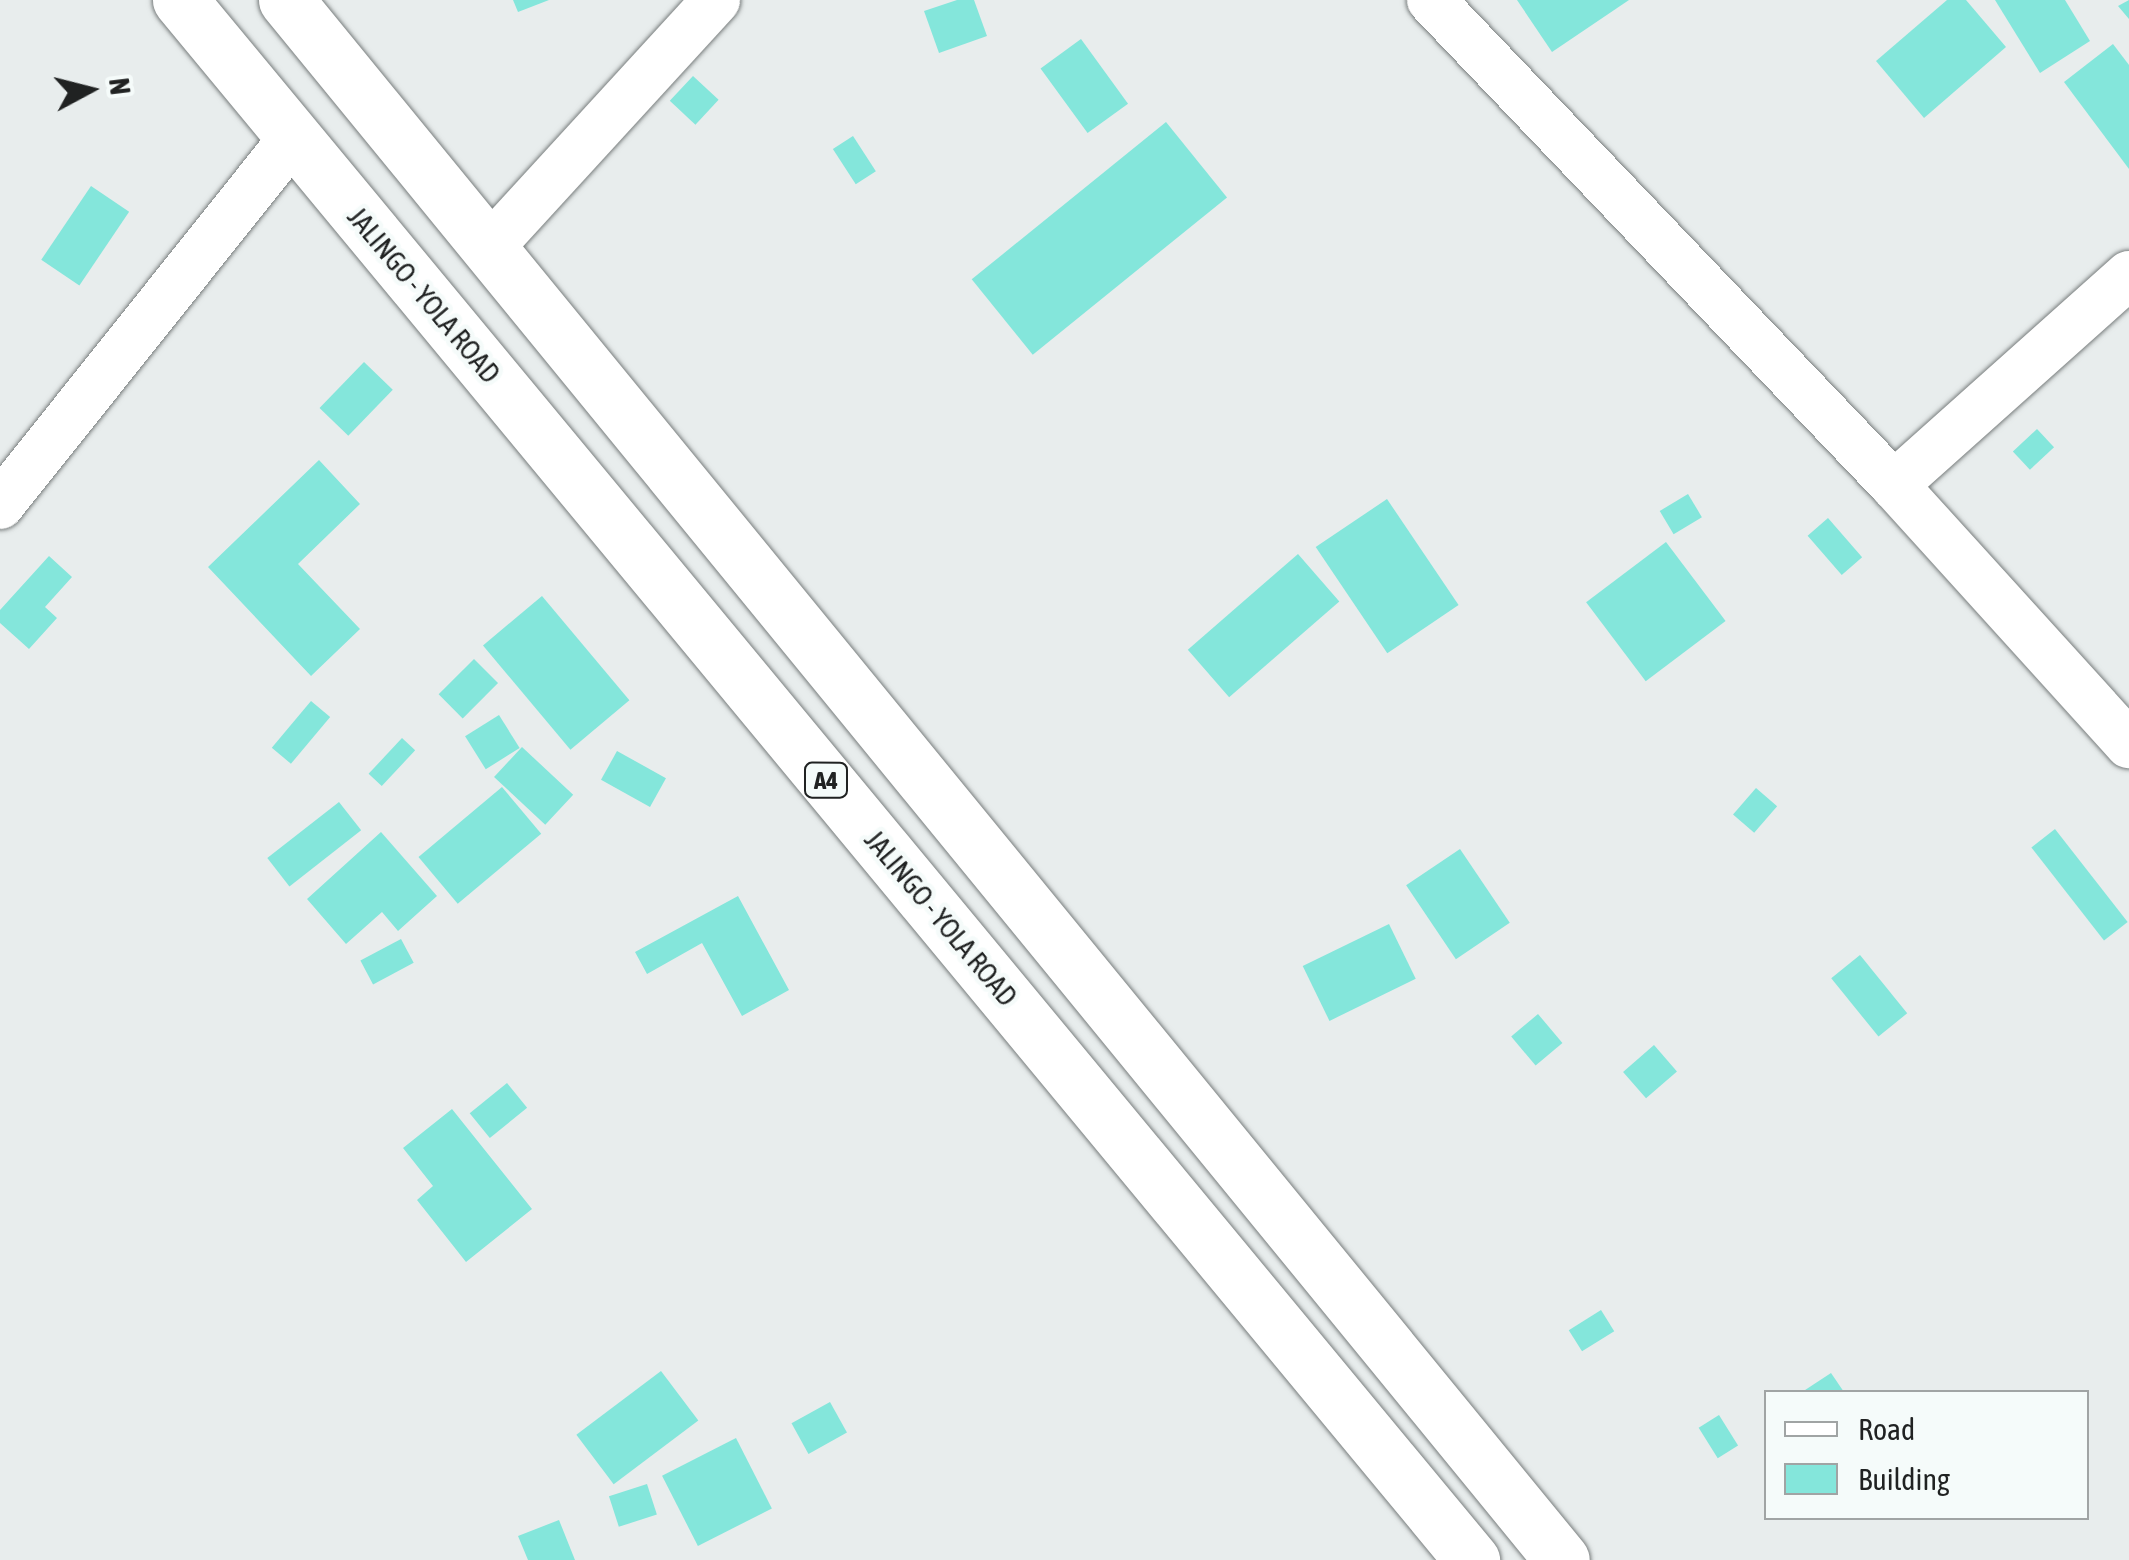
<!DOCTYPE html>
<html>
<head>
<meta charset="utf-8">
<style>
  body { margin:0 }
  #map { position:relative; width:2129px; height:1560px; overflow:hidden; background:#e8eded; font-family:"Asap Condensed",sans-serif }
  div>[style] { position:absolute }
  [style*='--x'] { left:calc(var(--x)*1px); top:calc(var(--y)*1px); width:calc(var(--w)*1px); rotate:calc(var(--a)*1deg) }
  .building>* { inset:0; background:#84e6db; transform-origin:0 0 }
  .roads { filter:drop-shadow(0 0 2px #787d7d) drop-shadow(0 0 2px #787d7d) }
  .minor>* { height:48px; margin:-24px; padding:0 24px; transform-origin:24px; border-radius:24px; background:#fff }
  .highway>* { height:55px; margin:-27.5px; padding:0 27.5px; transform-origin:27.5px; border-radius:27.5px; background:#fff }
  span { translate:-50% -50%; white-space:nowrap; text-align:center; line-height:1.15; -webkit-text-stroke:9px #f5fbfa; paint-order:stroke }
  .shield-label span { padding:2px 8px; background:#f5fbfa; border:2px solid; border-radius:8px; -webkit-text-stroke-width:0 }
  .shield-label { font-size:25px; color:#202222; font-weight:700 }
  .street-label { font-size:28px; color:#202222 }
  .legend { position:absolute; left:1764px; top:1390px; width:325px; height:130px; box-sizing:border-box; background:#f5fbfa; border:2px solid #a0a4a4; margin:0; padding:12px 18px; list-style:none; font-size:30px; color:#202222 }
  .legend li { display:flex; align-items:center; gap:20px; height:50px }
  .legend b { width:50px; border:2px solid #a0a4a4 }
  .north { position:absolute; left:40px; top:40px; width:100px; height:100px; -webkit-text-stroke:8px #f5fbfa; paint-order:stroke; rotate:83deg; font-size:28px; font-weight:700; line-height:40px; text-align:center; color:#202222 }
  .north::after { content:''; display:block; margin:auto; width:35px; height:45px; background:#202222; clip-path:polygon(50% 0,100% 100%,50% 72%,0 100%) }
</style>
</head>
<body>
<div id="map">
  <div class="building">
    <div style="clip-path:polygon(513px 0,549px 0,518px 12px)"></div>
    <div style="clip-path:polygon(957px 0,974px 0,987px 36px,939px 53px,924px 11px)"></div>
    <div style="clip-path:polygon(1517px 0,1629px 0,1552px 52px)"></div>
    <div style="clip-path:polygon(1947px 0,1966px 0,2006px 47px,1924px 118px,1876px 61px)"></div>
    <div style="clip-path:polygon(1995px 0,2065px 0,2090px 41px,2040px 73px)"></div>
    <div style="clip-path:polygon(2129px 0,2129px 19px,2118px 6px)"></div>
    <div style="left:1081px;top:39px;width:80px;height:50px;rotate:54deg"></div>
    <div style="clip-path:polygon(2113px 44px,2129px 65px,2129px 169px,2064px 82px)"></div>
    <div style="left:693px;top:76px;width:35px;height:34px;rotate:43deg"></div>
    <div style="left:1166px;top:122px;width:97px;height:250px;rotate:51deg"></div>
    <div style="left:853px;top:136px;width:42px;height:24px;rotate:57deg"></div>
    <div style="left:91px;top:186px;width:46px;height:89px;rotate:34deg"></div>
    <div style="left:364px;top:362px;width:40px;height:64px;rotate:44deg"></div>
    <div style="left:2037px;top:429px;width:25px;height:33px;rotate:47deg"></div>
    <div style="clip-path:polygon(319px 460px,360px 504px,298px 564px,360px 629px,311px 676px,208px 567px)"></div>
    <div style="left:1688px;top:494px;width:27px;height:33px;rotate:59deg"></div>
    <div style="left:1387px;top:499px;width:128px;height:86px;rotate:56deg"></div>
    <div style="left:1828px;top:518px;width:52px;height:27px;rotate:49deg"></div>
    <div style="left:1666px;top:542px;width:99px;height:100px;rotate:53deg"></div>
    <div style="left:1298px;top:554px;width:63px;height:146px;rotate:49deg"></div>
    <div style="clip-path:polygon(49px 556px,72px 577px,45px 607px,57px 618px,29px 649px,0 623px,0 610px)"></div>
    <div style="left:542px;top:596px;width:136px;height:77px;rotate:50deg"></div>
    <div style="left:474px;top:659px;width:34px;height:50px;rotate:45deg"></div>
    <div style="left:311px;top:701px;width:25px;height:61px;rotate:40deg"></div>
    <div style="left:499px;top:715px;width:39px;height:40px;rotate:58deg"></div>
    <div style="left:402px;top:738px;width:18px;height:49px;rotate:43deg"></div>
    <div style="left:522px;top:747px;width:70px;height:41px;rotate:43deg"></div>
    <div style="left:617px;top:751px;width:56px;height:33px;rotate:29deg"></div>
    <div style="left:502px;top:787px;width:61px;height:109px;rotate:50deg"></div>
    <div style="left:1756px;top:788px;width:28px;height:35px;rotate:41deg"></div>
    <div style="left:339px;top:802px;width:36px;height:91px;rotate:52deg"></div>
    <div style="left:2055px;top:829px;width:118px;height:30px;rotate:52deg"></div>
    <div style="clip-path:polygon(381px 832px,437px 896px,398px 931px,382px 912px,346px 944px,307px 899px)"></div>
    <div style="left:1460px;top:849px;width:89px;height:65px;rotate:56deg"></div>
    <div style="clip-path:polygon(738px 896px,789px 990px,742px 1016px,702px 943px,647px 974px,635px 952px)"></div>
    <div style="left:1389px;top:924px;width:61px;height:96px;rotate:64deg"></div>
    <div style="left:401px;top:939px;width:27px;height:46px;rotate:62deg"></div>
    <div style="left:1860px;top:955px;width:75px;height:37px;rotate:51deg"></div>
    <div style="left:1538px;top:1014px;width:38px;height:35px;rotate:50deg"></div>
    <div style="left:1654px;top:1045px;width:35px;height:41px;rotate:49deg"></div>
    <div style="left:507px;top:1083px;width:32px;height:48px;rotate:51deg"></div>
    <div style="clip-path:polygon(452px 1109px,532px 1209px,466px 1262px,417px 1200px,433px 1186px,403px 1148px)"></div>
    <div style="left:1601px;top:1310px;width:25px;height:38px;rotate:58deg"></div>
    <div style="left:661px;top:1371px;width:62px;height:106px;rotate:53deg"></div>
    <div style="clip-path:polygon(1831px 1373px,1844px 1392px,1802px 1392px)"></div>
    <div style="left:830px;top:1402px;width:35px;height:44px;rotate:61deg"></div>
    <div style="left:1719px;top:1415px;width:36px;height:24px;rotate:58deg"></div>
    <div style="left:736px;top:1438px;width:79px;height:83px;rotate:63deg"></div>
    <div style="left:647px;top:1484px;width:32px;height:40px;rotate:72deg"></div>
    <div style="clip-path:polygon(559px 1520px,575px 1560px,528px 1560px,518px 1536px)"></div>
  </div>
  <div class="roads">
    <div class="minor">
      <div style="--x:1431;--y:0;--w:671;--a:46.33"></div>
      <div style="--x:1894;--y:485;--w:350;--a:47.8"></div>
      <div style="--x:489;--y:248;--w:336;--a:-47.5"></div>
      <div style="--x:1894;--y:485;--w:315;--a:-41.8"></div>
      <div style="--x:0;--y:505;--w:470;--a:-51.4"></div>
    </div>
    <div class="highway">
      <div style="--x:180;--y:0;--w:2026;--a:50.37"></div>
      <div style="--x:286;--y:0;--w:2015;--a:50.72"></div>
    </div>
  </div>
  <div class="shield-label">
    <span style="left:826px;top:780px">A4</span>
  </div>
  <div class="street-label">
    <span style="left:424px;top:295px;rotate:50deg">JALINGO - YOLA ROAD</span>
    <span style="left:941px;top:918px;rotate:50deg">JALINGO - YOLA ROAD</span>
  </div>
  <ul class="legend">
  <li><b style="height:12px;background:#fff"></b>Road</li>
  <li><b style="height:28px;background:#84e6db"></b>Building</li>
  </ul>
  <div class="north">N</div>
</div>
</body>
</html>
